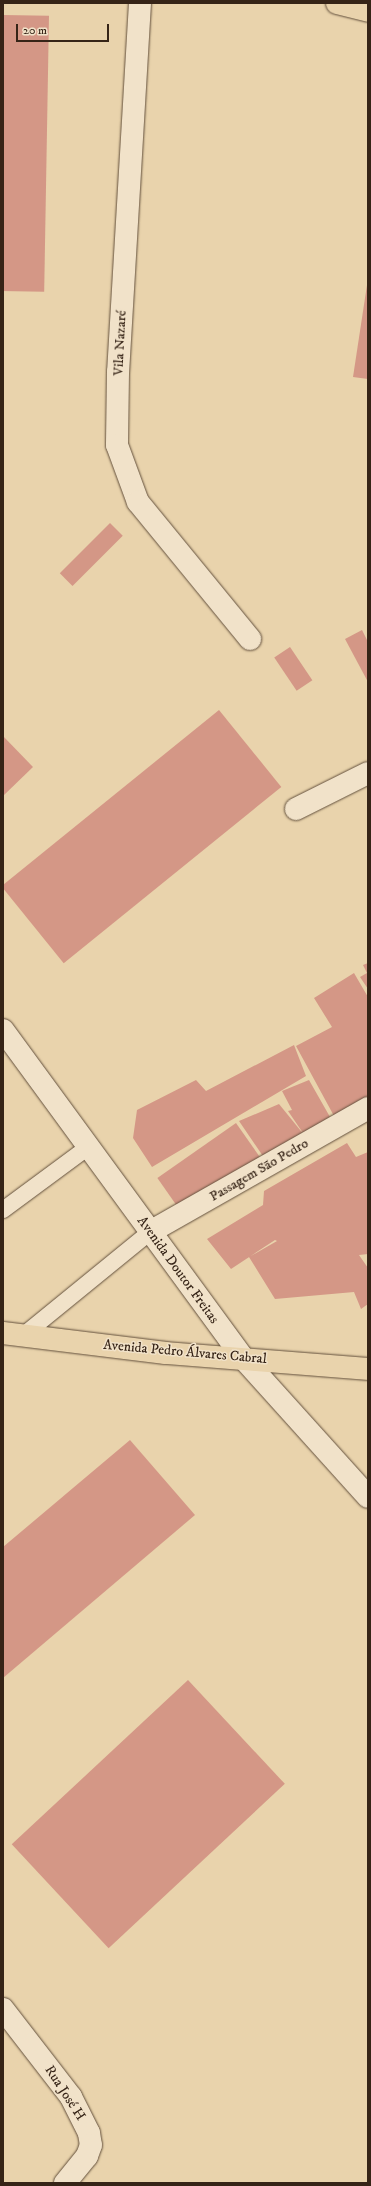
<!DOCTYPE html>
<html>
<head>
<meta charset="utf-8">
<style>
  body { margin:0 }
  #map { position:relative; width:371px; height:2186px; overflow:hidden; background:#e9d3ac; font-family:"IM FELL DW Pica",serif }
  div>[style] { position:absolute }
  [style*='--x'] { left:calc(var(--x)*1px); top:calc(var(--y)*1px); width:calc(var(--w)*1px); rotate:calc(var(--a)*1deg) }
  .building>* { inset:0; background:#d49786; transform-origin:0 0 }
  .roads { filter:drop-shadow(0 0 1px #63503c) drop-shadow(0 0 1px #63503c) }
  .service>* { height:16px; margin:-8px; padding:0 8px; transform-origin:8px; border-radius:8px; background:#f1e2c9 }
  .minor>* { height:22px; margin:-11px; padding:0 11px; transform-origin:11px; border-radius:11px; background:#f1e2c9 }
  .secondary>* { height:22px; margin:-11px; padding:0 11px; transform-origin:11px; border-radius:11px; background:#f1e2c9 }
  .primary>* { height:22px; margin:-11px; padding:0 11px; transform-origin:11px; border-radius:11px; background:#e9d3ac }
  span { translate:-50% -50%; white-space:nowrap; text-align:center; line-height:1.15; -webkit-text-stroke:3px #f1e2c9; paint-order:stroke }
  .street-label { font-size:14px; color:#362417 }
  .frame { position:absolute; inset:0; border:4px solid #362417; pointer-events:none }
  .scale { position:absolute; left:16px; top:24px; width:93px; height:18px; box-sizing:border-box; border:2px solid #362417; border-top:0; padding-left:5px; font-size:12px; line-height:14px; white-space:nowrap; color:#362417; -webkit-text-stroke:3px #f1e2c9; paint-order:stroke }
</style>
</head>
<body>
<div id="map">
  <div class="building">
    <div style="left:3px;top:15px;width:46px;height:276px;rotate:1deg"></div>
    <div style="clip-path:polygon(367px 285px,368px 285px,368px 379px,353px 377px)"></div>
    <div style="left:110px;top:523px;width:18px;height:71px;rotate:45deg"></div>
    <div style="clip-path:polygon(362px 630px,368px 642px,368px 682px,345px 639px)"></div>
    <div style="left:290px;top:647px;width:40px;height:19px;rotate:56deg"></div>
    <div style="left:219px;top:710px;width:99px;height:280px;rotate:51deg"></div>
    <div style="clip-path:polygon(3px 736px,33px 767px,3px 796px)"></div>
    <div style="clip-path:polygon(368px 963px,368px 989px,360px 977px,367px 973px,363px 965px)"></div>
    <div style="clip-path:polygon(354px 973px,368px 997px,368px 1098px,334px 1116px,296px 1046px,332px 1027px,314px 998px)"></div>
    <div style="clip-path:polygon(294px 1045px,306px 1076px,152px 1167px,133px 1138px,137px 1110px,196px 1080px,206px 1091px)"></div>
    <div style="clip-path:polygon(309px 1080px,334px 1124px,269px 1165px,239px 1121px,279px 1104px,305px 1136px,288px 1111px,292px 1110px,282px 1091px)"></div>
    <div style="left:236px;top:1123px;width:47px;height:96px;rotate:55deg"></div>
    <div style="clip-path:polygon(347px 1143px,356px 1157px,368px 1152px,368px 1254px,359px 1255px,368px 1268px,368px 1304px,361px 1309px,354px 1292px,275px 1299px,249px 1257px,277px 1241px,275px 1240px,231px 1269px,207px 1239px,263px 1205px,264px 1191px)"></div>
    <div style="clip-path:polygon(130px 1440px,195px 1515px,3px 1678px,3px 1547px)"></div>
    <div style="left:188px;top:1680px;width:142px;height:241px;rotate:47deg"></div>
  </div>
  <div class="roads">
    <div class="service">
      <div style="--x:3;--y:1210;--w:106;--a:-36.5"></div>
      <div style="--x:25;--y:1334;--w:161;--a:-39.2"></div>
    </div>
    <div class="minor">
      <div style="--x:140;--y:3;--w:370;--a:93.4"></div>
      <div style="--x:118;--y:372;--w:73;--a:90.8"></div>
      <div style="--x:117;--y:445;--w:61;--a:69.8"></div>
      <div style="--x:138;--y:502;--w:177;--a:50.7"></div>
      <div style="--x:296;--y:809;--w:80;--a:-26.6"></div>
      <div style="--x:150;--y:1232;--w:251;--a:-29.6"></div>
      <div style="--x:242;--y:1357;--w:188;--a:48"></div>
      <div style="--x:3;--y:2009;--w:111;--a:52.3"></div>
      <div style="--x:71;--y:2097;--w:40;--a:63.4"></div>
      <div style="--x:89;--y:2133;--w:12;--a:81"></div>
      <div style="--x:91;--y:2145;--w:12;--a:110"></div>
      <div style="--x:87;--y:2156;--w:35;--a:129"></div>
    </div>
    <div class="secondary">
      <div style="--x:3;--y:1030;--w:405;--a:53.8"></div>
    </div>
    <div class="primary">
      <div style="--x:337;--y:3;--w:32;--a:14"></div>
      <div style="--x:3;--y:1333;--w:164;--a:7"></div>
      <div style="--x:166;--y:1353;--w:203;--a:4.5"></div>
    </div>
  </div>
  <div class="street-label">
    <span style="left:120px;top:343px;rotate:-87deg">Vila Nazaré</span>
    <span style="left:259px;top:1170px;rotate:-30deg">Passagem São Pedro</span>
    <span style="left:178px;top:1270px;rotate:54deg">Avenida Doutor Freitas</span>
    <span style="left:185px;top:1352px;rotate:5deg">Avenida Pedro Álvares Cabral</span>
    <span style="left:65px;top:2093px;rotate:57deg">Rua José H</span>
  </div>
  <div class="frame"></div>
  <div class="scale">20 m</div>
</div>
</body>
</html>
